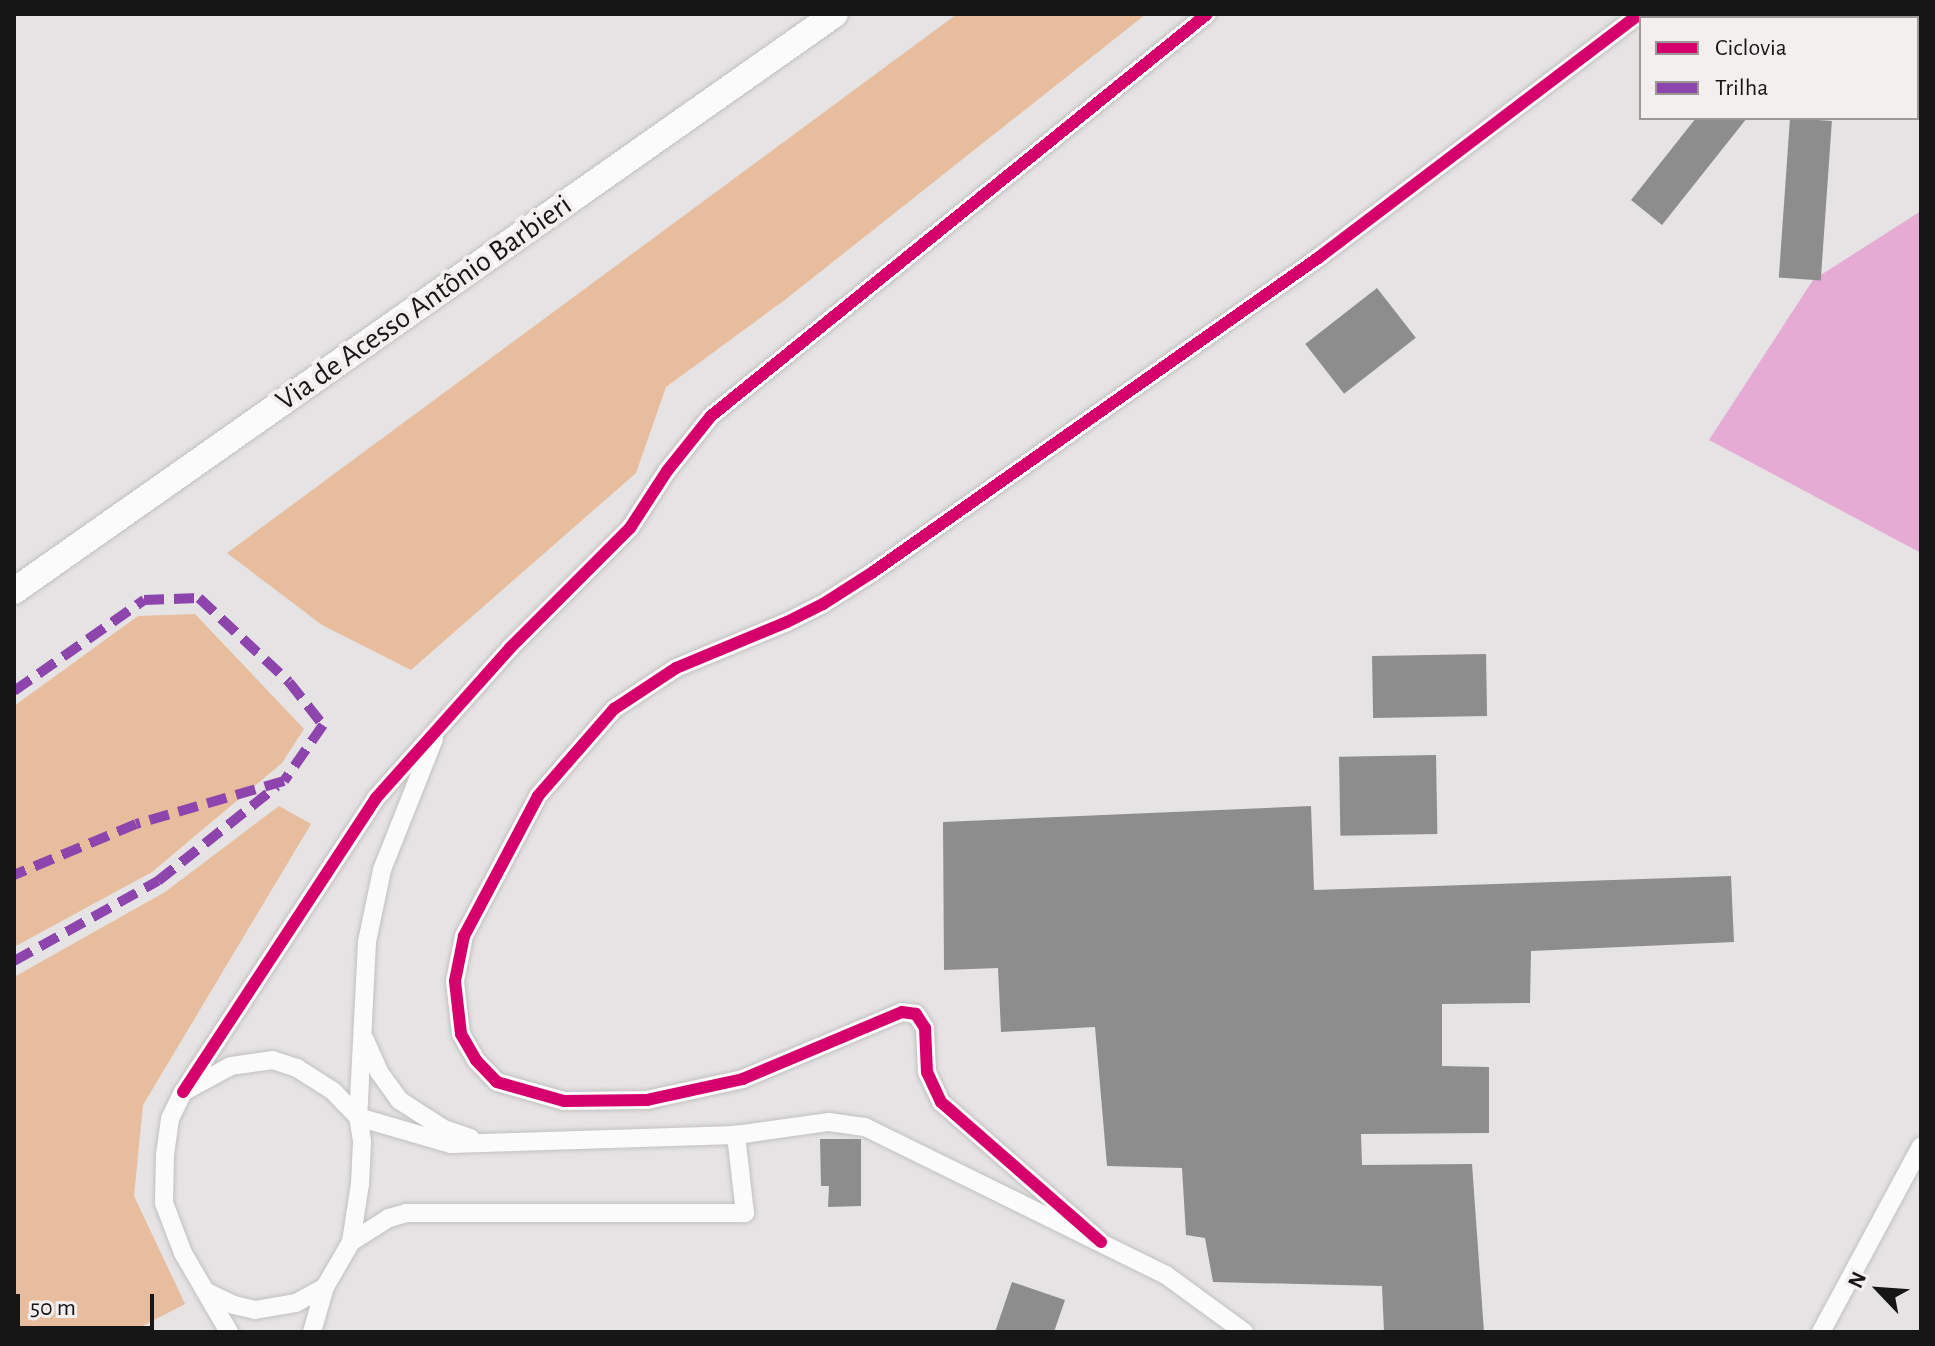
<!DOCTYPE html>
<html>
<head>
<meta charset="utf-8">
<style>
  body { margin:0 }
  #map { position:relative; width:1935px; height:1346px; overflow:hidden; background:#e5e3e3; font-family:"Alegreya Sans",sans-serif }
  div>[style] { position:absolute }
  [style*='--x'] { left:calc(var(--x)*1px); top:calc(var(--y)*1px); width:calc(var(--w)*1px); rotate:calc(var(--a)*1deg) }
  .green>* { inset:0; background:#e7bd9d }
  .water>* { inset:0; background:#e6abd5 }
  .building>* { inset:0; background:#8e8d8d; transform-origin:0 0 }
  .roads { filter:drop-shadow(0 0 2px #c2c0c0) drop-shadow(0 0 2px #c2c0c0) }
  .street>* { height:18px; margin:-9px; padding:0 9px; transform-origin:9px; border-radius:9px; background:#fbfbfb }
  .secondary>* { height:26px; margin:-13px; padding:0 13px; transform-origin:13px; border-radius:13px; background:#fbfbfb }
  .quiet>* { height:10px; margin-top:-5px; transform-origin:0; background:repeating-linear-gradient(90deg,#8e44ad 0 20px,transparent 0 30px) }
  .cycleway>* { height:12px; margin:-6px; padding:0 6px; transform-origin:6px; border-radius:6px; background:#d6006c }
  span { translate:-50% -50%; white-space:nowrap; text-align:center; line-height:1.15; -webkit-text-stroke:8px #f3efef; paint-order:stroke }
  .street-label { font-size:30px; color:#171616 }
  .frame { position:absolute; inset:0; border:16px solid #171616; pointer-events:none }
  .legend { position:absolute; left:1639px; top:16px; width:280px; height:104px; box-sizing:border-box; background:#f3efef; border:2px solid #9b9898; margin:0; padding:10px 14px; list-style:none; font-size:24px; color:#171616 }
  .legend li { display:flex; align-items:center; gap:16px; height:40px }
  .legend b { width:40px; border:2px solid #9b9898 }
  .north { position:absolute; left:1839px; top:1250px; width:80px; height:80px; -webkit-text-stroke:6px #f3efef; paint-order:stroke; rotate:295deg; font-size:22px; font-weight:700; line-height:32px; text-align:center; color:#171616 }
  .north::after { content:''; display:block; margin:auto; width:28px; height:36px; background:#171616; clip-path:polygon(50% 0,100% 100%,50% 72%,0 100%) }
  .scale { position:absolute; left:16px; top:1294px; width:138px; height:36px; box-sizing:border-box; border:4px solid #171616; border-top:0; padding-left:10px; font-size:24px; line-height:28px; white-space:nowrap; color:#171616; -webkit-text-stroke:6px #f3efef; paint-order:stroke }
</style>
</head>
<body>
<div id="map">
  <div class="green">
    <div style="clip-path:polygon(957px 14px,1146px 14px,786px 299px,666px 387px,636px 473px,411px 670px,322px 625px,227px 553px)"></div>
    <div style="clip-path:polygon(195px 614px,304px 729px,282px 763px,152px 872px,14px 947px,14px 706px,138px 616px)"></div>
    <div style="clip-path:polygon(279px 806px,311px 824px,143px 1105px,134px 1196px,185px 1304px,131px 1332px,14px 1332px,14px 977px,165px 892px)"></div>
  </div>
  <div class="water">
    <div style="clip-path:polygon(1921px 211px,1921px 553px,1709px 440px,1813px 280px)"></div>
  </div>
  <div class="building">
    <div style="clip-path:polygon(1696px 118px,1747px 118px,1662px 225px,1631px 200px)"></div>
    <div style="left:1790px;top:118px;width:42px;height:160px;rotate:4deg"></div>
    <div style="left:1377px;top:288px;width:63px;height:91px;rotate:52deg"></div>
    <div style="left:1486px;top:654px;width:62px;height:114px;rotate:89deg"></div>
    <div style="left:1436px;top:755px;width:79px;height:97px;rotate:89deg"></div>
    <div style="clip-path:polygon(1311px 806px,1314px 890px,1731px 876px,1734px 942px,1531px 951px,1530px 1003px,1442px 1004px,1442px 1066px,1489px 1067px,1489px 1133px,1361px 1134px,1362px 1165px,1472px 1164px,1484px 1332px,1384px 1332px,1382px 1286px,1213px 1282px,1205px 1238px,1186px 1235px,1182px 1168px,1107px 1166px,1095px 1027px,1001px 1032px,998px 968px,944px 970px,943px 822px)"></div>
    <div style="clip-path:polygon(820px 1139px,861px 1139px,861px 1206px,828px 1207px,829px 1186px,821px 1186px)"></div>
    <div style="clip-path:polygon(1012px 1282px,1065px 1300px,1054px 1332px,995px 1332px)"></div>
  </div>
  <div class="roads">
    <div class="street">
      <div style="--x:434;--y:739;--w:141;--a:111.7"></div>
      <div style="--x:382;--y:870;--w:74;--a:101.8"></div>
      <div style="--x:367;--y:942;--w:175;--a:92.9"></div>
      <div style="--x:358;--y:1117;--w:97;--a:16.2"></div>
      <div style="--x:451;--y:1144;--w:285;--a:-1.8"></div>
      <div style="--x:736;--y:1135;--w:94;--a:-8"></div>
      <div style="--x:829;--y:1122;--w:36;--a:8"></div>
      <div style="--x:865;--y:1127;--w:335;--a:26.2"></div>
      <div style="--x:1166;--y:1275;--w:97;--a:36.2"></div>
      <div style="--x:365;--y:1040;--w:35;--a:66"></div>
      <div style="--x:379;--y:1072;--w:34;--a:54"></div>
      <div style="--x:399;--y:1100;--w:54;--a:32.8"></div>
      <div style="--x:444;--y:1129;--w:28;--a:19"></div>
      <div style="--x:183;--y:1092;--w:352;--a:-56.7"></div>
      <div style="--x:376;--y:798;--w:201;--a:-48.2"></div>
      <div style="--x:510;--y:648;--w:170;--a:-45"></div>
      <div style="--x:630;--y:528;--w:68;--a:-57"></div>
      <div style="--x:667;--y:471;--w:70;--a:-51.3"></div>
      <div style="--x:711;--y:416;--w:638;--a:-39.02"></div>
      <div style="--x:351;--y:1242;--w:45;--a:-32.3"></div>
      <div style="--x:389;--y:1218;--w:18;--a:-16"></div>
      <div style="--x:406;--y:1213;--w:339;--a:0"></div>
      <div style="--x:745;--y:1213;--w:79;--a:-96.6"></div>
      <div style="--x:1101;--y:1242;--w:213;--a:-138.8"></div>
      <div style="--x:941;--y:1102;--w:33;--a:-115"></div>
      <div style="--x:927;--y:1072;--w:44;--a:-92.6"></div>
      <div style="--x:925;--y:1028;--w:17;--a:-123"></div>
      <div style="--x:916;--y:1014;--w:14;--a:-172"></div>
      <div style="--x:902;--y:1012;--w:173;--a:157.2"></div>
      <div style="--x:743;--y:1079;--w:98;--a:167.7"></div>
      <div style="--x:647;--y:1100;--w:83;--a:179.3"></div>
      <div style="--x:564;--y:1101;--w:70;--a:-164.2"></div>
      <div style="--x:497;--y:1082;--w:30;--a:-134"></div>
      <div style="--x:476;--y:1060;--w:30;--a:-120"></div>
      <div style="--x:461;--y:1034;--w:53;--a:-96.5"></div>
      <div style="--x:455;--y:981;--w:46;--a:-78.7"></div>
      <div style="--x:464;--y:936;--w:158;--a:-62.1"></div>
      <div style="--x:538;--y:796;--w:116;--a:-48.9"></div>
      <div style="--x:614;--y:709;--w:74;--a:-33.5"></div>
      <div style="--x:676;--y:668;--w:120;--a:-22.5"></div>
      <div style="--x:787;--y:622;--w:40;--a:-26.6"></div>
      <div style="--x:823;--y:604;--w:59;--a:-32.6"></div>
      <div style="--x:873;--y:572;--w:545;--a:-35.21"></div>
      <div style="--x:1318;--y:258;--w:404;--a:-37.2"></div>
      <div style="--x:207;--y:1292;--w:30;--a:26"></div>
      <div style="--x:234;--y:1305;--w:22;--a:13"></div>
      <div style="--x:255;--y:1310;--w:42;--a:-9.7"></div>
      <div style="--x:296;--y:1303;--w:33;--a:-29"></div>
      <div style="--x:325;--y:1287;--w:52;--a:-60"></div>
      <div style="--x:351;--y:1242;--w:59;--a:-81.2"></div>
      <div style="--x:360;--y:1184;--w:43;--a:-87.3"></div>
      <div style="--x:362;--y:1141;--w:24;--a:-99"></div>
      <div style="--x:358;--y:1117;--w:36;--a:-134"></div>
      <div style="--x:333;--y:1091;--w:43;--a:-147.4"></div>
      <div style="--x:297;--y:1068;--w:25;--a:-162"></div>
      <div style="--x:273;--y:1060;--w:42;--a:171.9"></div>
      <div style="--x:231;--y:1066;--w:55;--a:151.6"></div>
      <div style="--x:183;--y:1092;--w:30;--a:116"></div>
      <div style="--x:170;--y:1119;--w:35;--a:98"></div>
      <div style="--x:165;--y:1154;--w:49;--a:91.2"></div>
      <div style="--x:164;--y:1203;--w:53;--a:69.2"></div>
      <div style="--x:183;--y:1253;--w:91;--a:59.8"></div>
      <div style="--x:312;--y:1332;--w:47;--a:-73.9"></div>
      <div style="--x:1821;--y:1332;--w:211;--a:-61.7"></div>
    </div>
    <div class="secondary">
      <div style="--x:14;--y:591;--w:1003;--a:-35.1"></div>
    </div>
  </div>
  <div class="quiet">
    <div style="--x:14;--y:691;--w:159;--a:-35"></div>
    <div style="--x:144;--y:600;--w:55;--a:-2.1"></div>
    <div style="--x:199;--y:598;--w:123;--a:43"></div>
    <div style="--x:289;--y:682;--w:55;--a:51.7"></div>
    <div style="--x:323;--y:725;--w:68;--a:124.9"></div>
    <div style="--x:284;--y:781;--w:154;--a:163.8"></div>
    <div style="--x:136;--y:824;--w:132;--a:157.3"></div>
    <div style="--x:14;--y:961;--w:165;--a:-29.1"></div>
    <div style="--x:158;--y:881;--w:152;--a:-38.6"></div>
  </div>
  <div class="cycleway">
    <div style="--x:183;--y:1092;--w:352;--a:-56.7"></div>
    <div style="--x:376;--y:798;--w:201;--a:-48.2"></div>
    <div style="--x:510;--y:648;--w:170;--a:-45"></div>
    <div style="--x:630;--y:528;--w:68;--a:-57"></div>
    <div style="--x:667;--y:471;--w:70;--a:-51.3"></div>
    <div style="--x:711;--y:416;--w:638;--a:-39.02"></div>
    <div style="--x:1101;--y:1242;--w:213;--a:-138.8"></div>
    <div style="--x:941;--y:1102;--w:33;--a:-115"></div>
    <div style="--x:927;--y:1072;--w:44;--a:-92.6"></div>
    <div style="--x:925;--y:1028;--w:17;--a:-123"></div>
    <div style="--x:916;--y:1014;--w:14;--a:-172"></div>
    <div style="--x:902;--y:1012;--w:173;--a:157.2"></div>
    <div style="--x:743;--y:1079;--w:98;--a:167.7"></div>
    <div style="--x:647;--y:1100;--w:83;--a:179.3"></div>
    <div style="--x:564;--y:1101;--w:70;--a:-164.2"></div>
    <div style="--x:497;--y:1082;--w:30;--a:-134"></div>
    <div style="--x:476;--y:1060;--w:30;--a:-120"></div>
    <div style="--x:461;--y:1034;--w:53;--a:-96.5"></div>
    <div style="--x:455;--y:981;--w:46;--a:-78.7"></div>
    <div style="--x:464;--y:936;--w:158;--a:-62.1"></div>
    <div style="--x:538;--y:796;--w:116;--a:-48.9"></div>
    <div style="--x:614;--y:709;--w:74;--a:-33.5"></div>
    <div style="--x:676;--y:668;--w:120;--a:-22.5"></div>
    <div style="--x:787;--y:622;--w:40;--a:-26.6"></div>
    <div style="--x:823;--y:604;--w:59;--a:-32.6"></div>
    <div style="--x:873;--y:572;--w:545;--a:-35.21"></div>
    <div style="--x:1318;--y:258;--w:404;--a:-37.2"></div>
  </div>
  <div class="street-label">
    <span style="left:424px;top:303px;rotate:-35deg">Via de Acesso Antônio Barbieri</span>
  </div>
  <div class="frame"></div>
  <ul class="legend">
  <li><b style="height:10px;background:#d6006c"></b>Ciclovia</li>
  <li><b style="height:10px;background:#8e44ad"></b>Trilha</li>
  </ul>
  <div class="north">N</div>
  <div class="scale">50 m</div>
</div>
</body>
</html>
